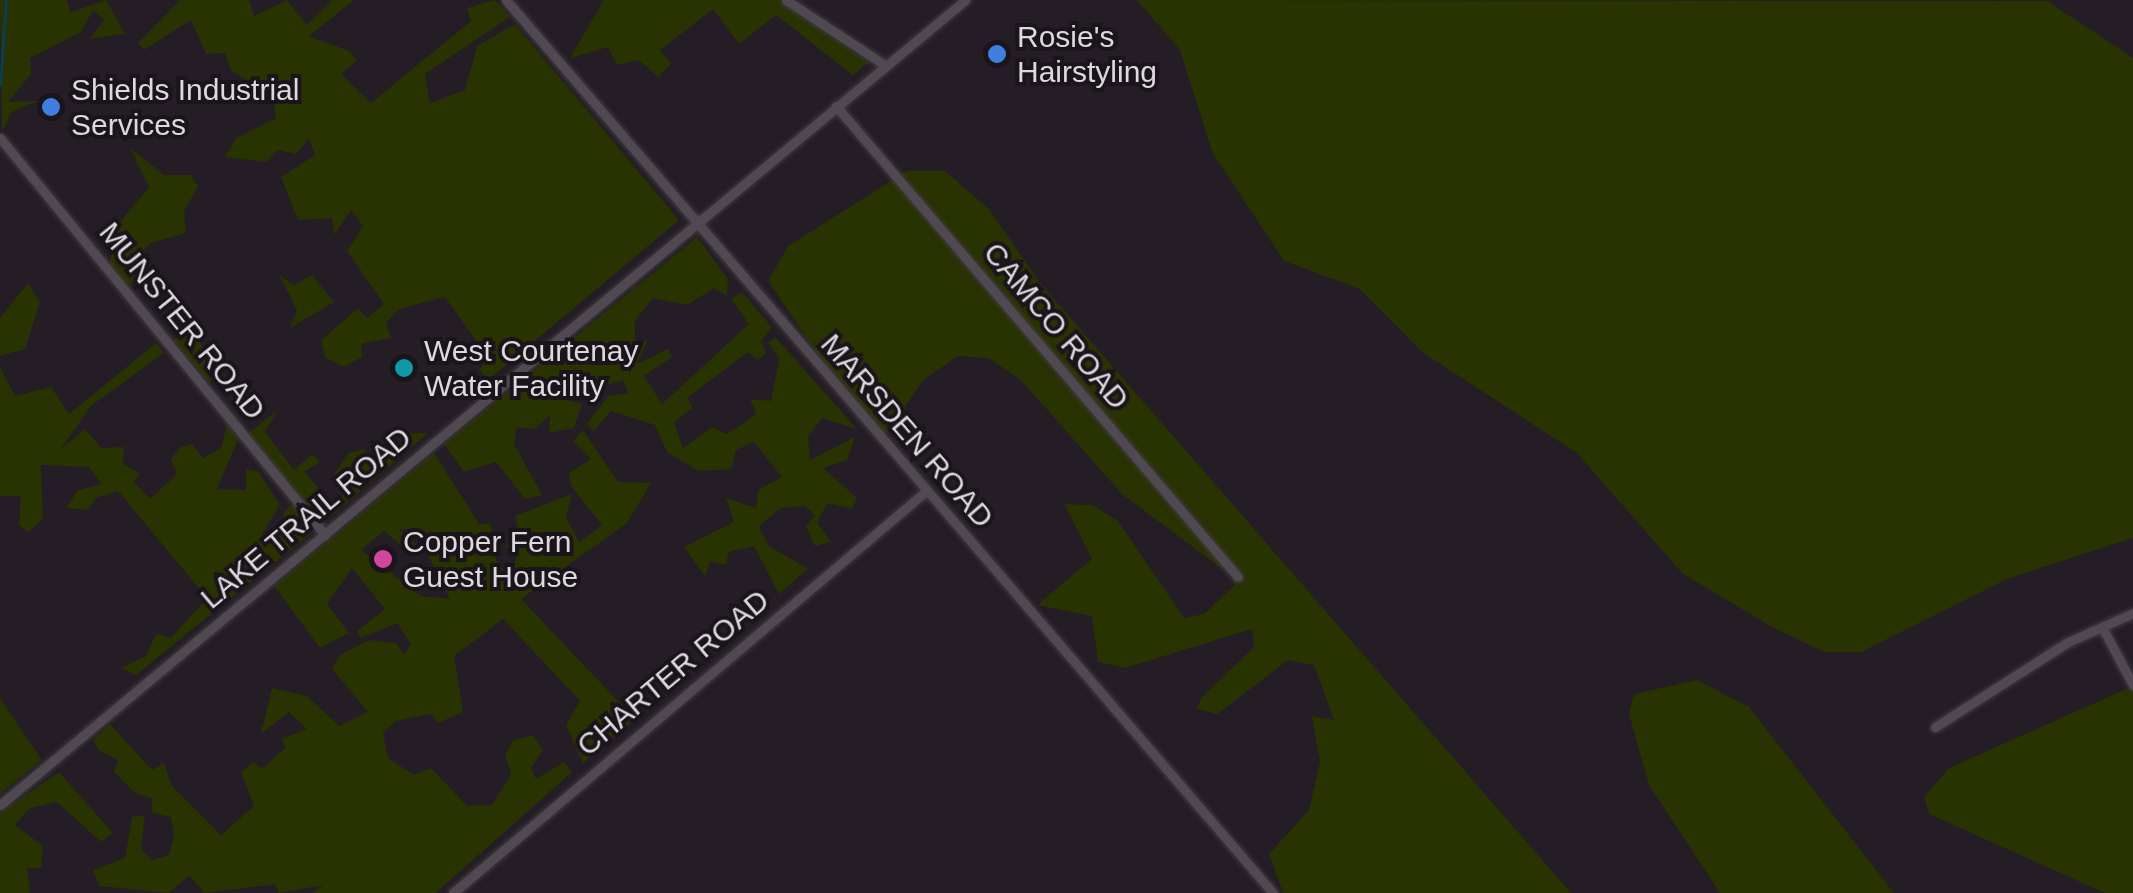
<!DOCTYPE html>
<html>
<head>
<meta charset="utf-8">
<style>
  body { margin:0 }
  #map { position:relative; width:2133px; height:893px; overflow:hidden; background:#241d25; font-family:Helvetica,sans-serif }
  div>[style] { position:absolute }
  [style*='--x'] { left:calc(var(--x)*1px); top:calc(var(--y)*1px); width:calc(var(--w)*1px); rotate:calc(var(--a)*1deg) }
  .green>* { inset:0; background:#293201 }
  .stream>* { height:2.5px; margin:-1.25px; padding:0 1.25px; transform-origin:1.25px; border-radius:1.25px; background:#0c3f4d }
  .roads { filter:drop-shadow(0 0 2px #3f3a40) drop-shadow(0 0 2px #3f3a40) }
  .minor>* { height:9px; margin:-4.5px; padding:0 4.5px; transform-origin:4.5px; border-radius:4.5px; background:#514952 }
  .dots>* { width:28px; height:28px; translate:-50% -50%; box-sizing:border-box; border:5px solid #1a141b; border-radius:50% }
  span { translate:-50% -50%; white-space:nowrap; text-align:center; line-height:1.15; -webkit-text-stroke:8px #1a141b; paint-order:stroke }
  .poi-label { font-size:30px; color:#ddd9de }
  .left { translate:0 -50%; text-align:left }
  .street-label { font-size:30px; color:#ddd9de }
</style>
</head>
<body>
<div id="map">
  <div class="green">
    <div style="clip-path:polygon(0 0,67px 0,70px 12px,106px 0,125px 34px,90px 39px,104px 20px,93px 10px,81px 32px,30px 58px,31px 74px,8px 102px,38px 101px,12px 112px,2px 132px)"></div>
    <div style="clip-path:polygon(180px 0,249px 0,254px 16px,287px 0,307px 25px,332px 0,354px 0,309px 36px,349px 51px,357px 60px,341px 74px,371px 103px,471px 21px,467px 8px,495px 0,510px 17px,425px 74px,430px 103px,465px 90px,477px 46px,515px 24px,679px 220px,488px 380px,479px 369px,489px 359px,445px 297px,399px 309px,386px 323px,391px 338px,361px 344px,362px 357px,344px 367px,325px 357px,321px 340px,358px 308px,367px 318px,384px 304px,347px 251px,363px 226px,351px 210px,334px 235px,332px 218px,298px 220px,281px 177px,315px 155px,309px 139px,296px 154px,278px 150px,266px 162px,225px 157px,236px 138px,276px 118px,274px 99px,231px 70px,225px 53px,206px 54px,191px 20px,144px 50px,138px 43px)"></div>
    <div style="clip-path:polygon(604px 0,779px 0,869px 62px,853px 75px,776px 15px,739px 44px,713px 9px,660px 50px,671px 64px,658px 77px,639px 60px,617px 65px,608px 47px,570px 58px)"></div>
    <div style="clip-path:polygon(1137px 0,2047px 1px,2133px 58px,2133px 538px,2007px 579px,1861px 652px,1824px 652px,1774px 628px,1683px 574px,1577px 453px,1422px 352px,1360px 289px,1284px 261px,1213px 154px,1180px 50px)"></div>
    <div style="clip-path:polygon(130px 148px,164px 175px,191px 175px,198px 187px,184px 211px,186px 233px,151px 243px,130px 261px,138px 278px,127px 286px,110px 264px,115px 228px,149px 187px)"></div>
    <div style="clip-path:polygon(907px 171px,945px 171px,989px 209px,1040px 283px,1571px 893px,1283px 893px,1269px 854px,1309px 810px,1320px 762px,1312px 716px,1334px 720px,1314px 665px,1288px 660px,1217px 714px,1197px 709px,1201px 698px,1254px 647px,1252px 629px,1125px 668px,1098px 662px,1092px 616px,1037px 605px,1092px 559px,1064px 504px,1093px 505px,1118px 521px,1184px 618px,1204px 614px,1235px 585px,1232px 576px,1122px 494px,1020px 379px,988px 358px,958px 356px,923px 380px,879px 445px,768px 281px,788px 246px)"></div>
    <div style="clip-path:polygon(697px 237px,728px 279px,727px 296px,714px 288px,687px 305px,653px 298px,635px 321px,635px 347px,648px 339px,637px 364px,668px 349px,672px 357px,644px 376px,662px 404px,749px 324px,731px 299px,742px 292px,772px 327px,761px 341px,766px 353px,758px 360px,748px 352px,687px 398px,693px 408px,674px 422px,683px 448px,713px 427px,726px 434px,740px 426px,756px 414px,750px 399px,771px 401px,779px 359px,768px 342px,776px 338px,857px 429px,822px 418px,808px 437px,810px 460px,855px 437px,847px 460px,823px 468px,857px 498px,852px 509px,827px 503px,817px 523px,831px 542px,815px 546px,806px 527px,815px 515px,805px 506px,781px 508px,759px 526px,769px 546px,808px 569px,779px 594px,754px 546px,729px 552px,725px 565px,710px 561px,705px 576px,684px 547px,734px 522px,726px 498px,756px 508px,758px 490px,782px 477px,754px 442px,736px 450px,731px 469px,698px 471px,667px 452px,655px 425px,611px 411px,594px 431px,587px 424px,608px 396px,628px 393px,623px 380px,563px 399px,582px 404px,574px 428px,549px 433px,550px 415px,535px 429px,517px 427px,514px 444px,542px 495px,525px 499px,496px 462px,464px 472px,444px 444px)"></div>
    <div style="clip-path:polygon(279px 275px,294px 285px,312px 275px,334px 302px,290px 328px,297px 310px)"></div>
    <div style="clip-path:polygon(28px 283px,40px 302px,25px 349px,0 356px,0 318px)"></div>
    <div style="clip-path:polygon(191px 330px,220px 371px,209px 383px,173px 340px)"></div>
    <div style="clip-path:polygon(156px 343px,164px 353px,92px 405px,59px 451px,85px 429px,101px 448px,124px 447px,123px 464px,141px 474px,133px 481px,150px 499px,177px 474px,171px 459px,181px 447px,192px 444px,203px 458px,221px 448px,227px 425px,238px 439px,217px 489px,246px 490px,246px 469px,258px 471px,280px 505px,262px 534px,272px 540px,288px 528px,283px 513px,293px 503px,313px 532px,136px 675px,121px 668px,146px 656px,156px 634px,171px 638px,207px 598px,118px 491px,95px 498px,89px 510px,66px 508px,78px 490px,102px 484px,89px 467px,41px 465px,43px 519px,28px 532px,19px 525px,21px 496px,0 496px,0 367px,15px 396px,51px 387px,69px 414px)"></div>
    <div style="clip-path:polygon(277px 411px,265px 432px,294px 470px,312px 454px,320px 462px,304px 472px,332px 503px,350px 489px,334px 474px,349px 453px,364px 449px,375px 466px,410px 433px,428px 433px,333px 515px,311px 513px,248px 433px)"></div>
    <div style="clip-path:polygon(evenodd,583px 430px,618px 482px,651px 483px,627px 523px,521px 599px,635px 719px,583px 763px,566px 725px,580px 701px,503px 619px,454px 656px,463px 712px,438px 723px,431px 714px,396px 721px,383px 733px,388px 758px,414px 775px,431px 768px,467px 806px,492px 805px,511px 774px,505px 754px,514px 740px,533px 735px,543px 750px,531px 768px,536px 779px,564px 762px,572px 772px,436px 893px,313px 893px,323px 885px,279px 893px,275px 884px,205px 893px,189px 876px,168px 893px,99px 886px,93px 870px,125px 858px,132px 817px,145px 815px,141px 849px,152px 860px,169px 855px,174px 836px,171px 817px,152px 813px,152px 798px,135px 793px,114px 772px,118px 760px,98px 750px,93px 740px,110px 724px,152px 770px,164px 763px,172px 786px,221px 835px,254px 806px,241px 772px,254px 762px,262px 769px,285px 748px,282px 739px,307px 729px,289px 712px,261px 734px,272px 688px,307px 696px,339px 726px,368px 712px,332px 669px,340px 655px,369px 640px,396px 643px,404px 655px,411px 644px,397px 623px,361px 638px,357px 631px,385px 609px,352px 568px,327px 604px,349px 633px,320px 648px,274px 586px,434px 453px,479px 524px,491px 523px,496px 560px,512px 582px,517px 553px,505px 547px,519px 534px,515px 516px,572px 494px,566px 518px,579px 542px,602px 525px,571px 486px,569px 473px,591px 459px,573px 441px,583px 430px,398px 529px,415px 529px,450px 599px,421px 596px,361px 550px,384px 531px,412px 554px,416px 545px,398px 529px)"></div>
    <div style="clip-path:polygon(1697px 680px,1749px 707px,1894px 893px,1720px 893px,1649px 785px,1629px 714px,1634px 694px)"></div>
    <div style="clip-path:polygon(2133px 686px,2133px 893px,2105px 893px,1929px 814px,1924px 797px,1949px 768px)"></div>
    <div style="clip-path:polygon(0 698px,42px 760px,0 794px)"></div>
    <div style="clip-path:polygon(59px 772px,113px 833px,101px 842px,57px 802px,30px 808px,15px 825px,43px 846px,41px 868px,27px 868px,30px 893px,0 893px,0 813px)"></div>
  </div>
  <div class="stream">
    <div style="--x:0;--y:85;--w:85;--a:-86"></div>
  </div>
  <div class="roads">
    <div class="minor">
      <div style="--x:506;--y:0;--w:1177;--a:49.34"></div>
      <div style="--x:786;--y:0;--w:120;--a:33.4"></div>
      <div style="--x:836;--y:106;--w:619;--a:49.52"></div>
      <div style="--x:0;--y:138;--w:513;--a:50.69"></div>
      <div style="--x:2102;--y:627;--w:66;--a:61.9"></div>
      <div style="--x:1935;--y:727;--w:158;--a:-32.6"></div>
      <div style="--x:2068;--y:642;--w:71;--a:-24"></div>
      <div style="--x:0;--y:805;--w:1257;--a:-39.83"></div>
      <div style="--x:453;--y:893;--w:621;--a:-40.36"></div>
    </div>
  </div>
  <div class="dots">
    <div style="left:997px;top:54px;background:#3f7fe0"></div>
    <div style="left:51px;top:107px;background:#3f7fe0"></div>
    <div style="left:404px;top:368px;background:#0f9aa8"></div>
    <div style="left:383px;top:559px;background:#d1479c"></div>
  </div>
  <div class="poi-label">
    <span class="left" style="left:1017px;top:54px">Rosie's<br>Hairstyling</span>
    <span class="left" style="left:71px;top:107px">Shields Industrial<br>Services</span>
    <span class="left" style="left:424px;top:368px">West Courtenay<br>Water Facility</span>
    <span class="left" style="left:403px;top:559px">Copper Fern<br>Guest House</span>
  </div>
  <div class="street-label">
    <span style="left:182px;top:321px;rotate:51deg">MUNSTER ROAD</span>
    <span style="left:1056px;top:326px;rotate:50deg">CAMCO ROAD</span>
    <span style="left:907px;top:431px;rotate:49deg">MARSDEN ROAD</span>
    <span style="left:306px;top:518px;rotate:-40deg">LAKE TRAIL ROAD</span>
    <span style="left:673px;top:673px;rotate:-40deg">CHARTER ROAD</span>
  </div>
</div>
</body>
</html>
